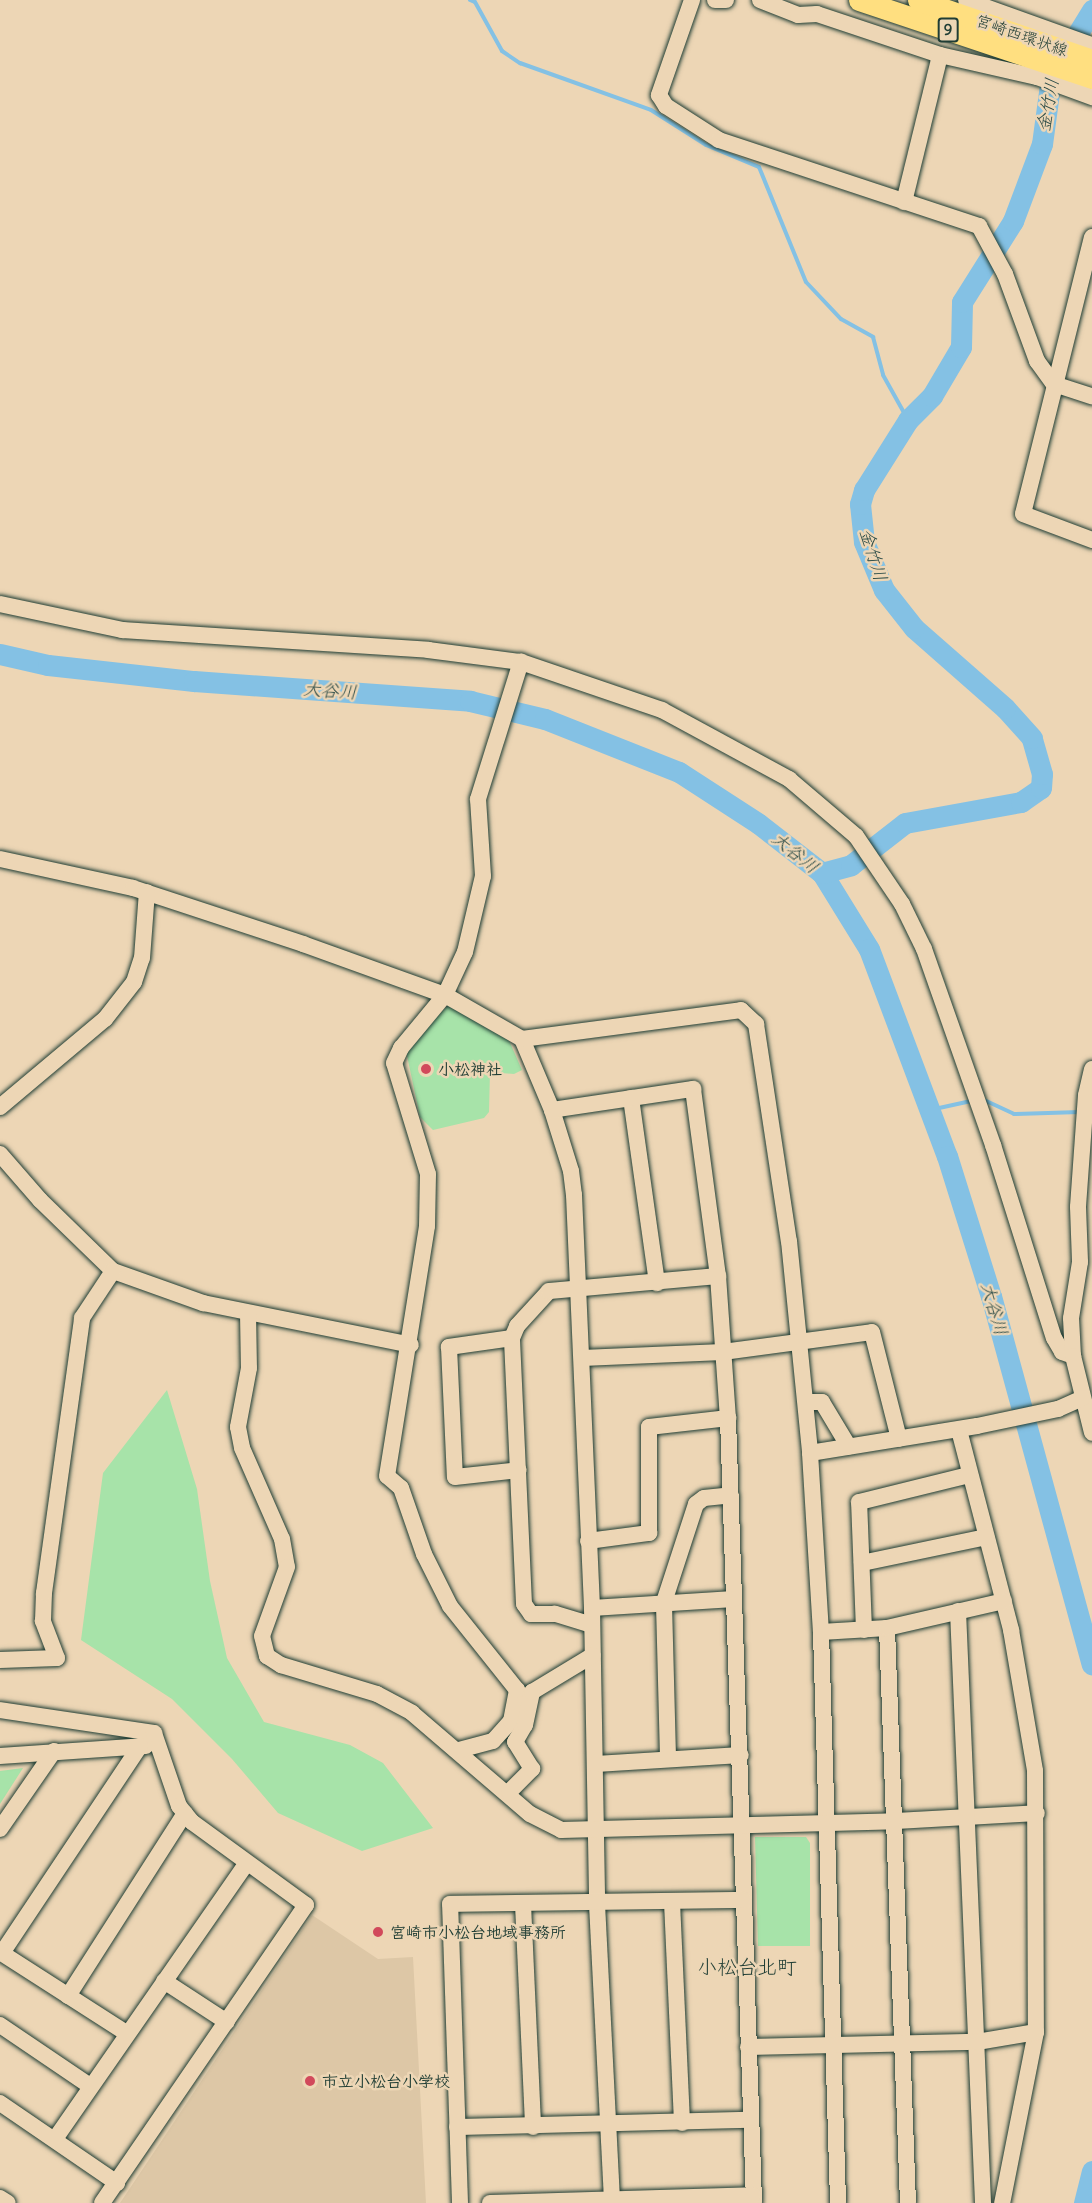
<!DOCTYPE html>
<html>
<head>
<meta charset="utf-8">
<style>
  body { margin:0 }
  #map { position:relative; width:1092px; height:2203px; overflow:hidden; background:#edd6b5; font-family:Delius,"Klee One",sans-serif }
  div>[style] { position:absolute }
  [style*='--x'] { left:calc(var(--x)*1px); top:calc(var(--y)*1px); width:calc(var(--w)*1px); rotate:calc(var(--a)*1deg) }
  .built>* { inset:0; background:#ddc7a6 }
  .green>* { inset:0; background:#a7e3a9 }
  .stream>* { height:4px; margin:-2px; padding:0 2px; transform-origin:2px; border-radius:2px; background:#84c1e4 }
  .river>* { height:21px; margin:-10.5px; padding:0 10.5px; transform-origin:10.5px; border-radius:10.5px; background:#84c1e4 }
  .roads { filter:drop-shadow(0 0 2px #1f3d34) drop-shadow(0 0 2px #1f3d34) }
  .minor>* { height:16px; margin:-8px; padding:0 8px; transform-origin:8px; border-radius:8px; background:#edd6b5 }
  .major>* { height:21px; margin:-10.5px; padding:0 10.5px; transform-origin:10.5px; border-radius:10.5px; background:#ffdf80 }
  .dots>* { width:16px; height:16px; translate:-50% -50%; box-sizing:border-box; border:3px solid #edd6b5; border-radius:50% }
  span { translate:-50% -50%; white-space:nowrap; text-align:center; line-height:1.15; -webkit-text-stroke:5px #edd6b5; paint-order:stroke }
  .shield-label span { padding:2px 4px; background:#edd6b5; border:2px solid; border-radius:4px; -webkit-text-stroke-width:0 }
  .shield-label { font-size:15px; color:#1f3d34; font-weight:700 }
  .street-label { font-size:16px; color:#1f3d34 }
  .poi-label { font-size:16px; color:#1f3d34; font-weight:700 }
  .left { translate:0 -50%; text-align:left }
  .water-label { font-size:18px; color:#294a46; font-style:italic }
  .quarter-label { font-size:20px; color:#1f3d34 }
</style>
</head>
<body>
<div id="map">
  <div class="built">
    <div style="clip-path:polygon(312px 1915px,378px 1959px,413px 1957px,426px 2203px,120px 2203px)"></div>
  </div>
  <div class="green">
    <div style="clip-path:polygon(449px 1005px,507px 1036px,522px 1070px,514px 1074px,490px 1072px,489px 1112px,484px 1118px,433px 1130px,420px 1117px,406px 1051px,409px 1042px)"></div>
    <div style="clip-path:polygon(167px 1390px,197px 1489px,210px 1581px,227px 1658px,264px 1722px,350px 1745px,383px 1763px,433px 1828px,362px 1851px,278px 1813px,232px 1759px,172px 1699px,81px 1640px,103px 1473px)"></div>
    <div style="clip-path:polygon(23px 1768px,0 1804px,0 1771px)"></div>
    <div style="clip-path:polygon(755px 1837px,806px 1837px,810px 1843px,810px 1946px,758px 1946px)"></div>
  </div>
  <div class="stream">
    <div style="--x:470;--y:0;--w:5;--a:22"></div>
    <div style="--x:475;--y:2;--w:56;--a:61.1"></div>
    <div style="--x:502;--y:51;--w:22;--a:34"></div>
    <div style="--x:520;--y:63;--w:139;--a:19.7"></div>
    <div style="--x:651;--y:110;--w:65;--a:32.5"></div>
    <div style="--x:706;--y:145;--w:57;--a:22.5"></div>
    <div style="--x:759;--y:167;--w:124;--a:67.8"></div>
    <div style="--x:806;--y:282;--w:51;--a:46.6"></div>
    <div style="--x:841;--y:319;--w:37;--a:29"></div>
    <div style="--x:873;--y:337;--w:39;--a:75"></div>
    <div style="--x:883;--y:375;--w:51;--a:60.9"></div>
    <div style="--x:982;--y:1099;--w:35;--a:25"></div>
    <div style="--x:1014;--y:1114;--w:66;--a:-1.7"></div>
    <div style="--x:930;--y:1110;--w:42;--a:-12.4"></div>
  </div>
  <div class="river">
    <div style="--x:0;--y:654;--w:49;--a:12.9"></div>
    <div style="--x:48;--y:665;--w:147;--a:6.3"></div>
    <div style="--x:194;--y:681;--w:277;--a:4.1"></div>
    <div style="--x:470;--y:701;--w:77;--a:13.5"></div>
    <div style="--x:545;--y:719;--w:144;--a:21.6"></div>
    <div style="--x:679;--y:772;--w:95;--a:33"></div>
    <div style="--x:759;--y:824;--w:80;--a:37.9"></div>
    <div style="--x:822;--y:873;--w:89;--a:58.3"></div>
    <div style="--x:869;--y:949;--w:221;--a:69.4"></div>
    <div style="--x:947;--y:1156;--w:147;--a:72.6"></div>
    <div style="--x:991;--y:1296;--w:382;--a:74.7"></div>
    <div style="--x:822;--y:873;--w:30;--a:-15"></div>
    <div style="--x:851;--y:865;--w:68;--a:-37.9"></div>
    <div style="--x:905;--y:823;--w:118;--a:-10.3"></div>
    <div style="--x:1021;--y:802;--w:24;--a:-35"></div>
    <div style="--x:1041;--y:788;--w:14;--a:-86"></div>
    <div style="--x:1042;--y:774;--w:37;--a:-106"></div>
    <div style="--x:1032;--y:738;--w:40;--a:-132"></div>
    <div style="--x:1005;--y:708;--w:121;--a:-138.7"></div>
    <div style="--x:914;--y:628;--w:48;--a:-128.3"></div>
    <div style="--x:884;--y:590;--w:52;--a:-112.6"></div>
    <div style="--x:864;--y:542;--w:38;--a:-96"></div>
    <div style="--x:860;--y:504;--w:15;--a:-74"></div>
    <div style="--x:864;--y:490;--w:83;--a:-57.8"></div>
    <div style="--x:908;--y:420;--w:34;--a:-45"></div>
    <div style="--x:932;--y:396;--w:57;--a:-59.4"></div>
    <div style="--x:961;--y:347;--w:45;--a:-88.7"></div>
    <div style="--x:962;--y:302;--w:96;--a:-57.8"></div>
    <div style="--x:1013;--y:221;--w:82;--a:-69.4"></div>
    <div style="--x:1042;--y:144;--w:68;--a:-82.3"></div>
    <div style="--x:1051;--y:77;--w:79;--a:-58.5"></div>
    <div style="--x:1084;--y:2203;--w:33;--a:-76"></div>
  </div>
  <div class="roads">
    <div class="minor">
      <div style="--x:692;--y:0;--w:101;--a:109.2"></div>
      <div style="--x:659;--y:95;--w:13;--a:58"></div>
      <div style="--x:666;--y:106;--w:63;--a:32.7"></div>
      <div style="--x:719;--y:140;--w:274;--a:18.3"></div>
      <div style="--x:979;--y:226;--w:55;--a:61.6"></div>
      <div style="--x:1005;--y:274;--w:93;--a:69.8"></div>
      <div style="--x:1037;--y:361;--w:29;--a:54"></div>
      <div style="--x:1054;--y:384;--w:40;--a:18"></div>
      <div style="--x:715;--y:0;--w:11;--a:0"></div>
      <div style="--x:760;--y:0;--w:41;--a:21.5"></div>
      <div style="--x:798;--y:15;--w:19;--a:-3"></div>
      <div style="--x:817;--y:14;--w:130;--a:18.4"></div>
      <div style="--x:940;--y:55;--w:99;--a:12.8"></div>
      <div style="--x:1037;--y:77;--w:59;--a:20"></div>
      <div style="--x:966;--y:0;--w:134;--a:19.7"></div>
      <div style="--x:904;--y:202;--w:151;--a:-76.2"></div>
      <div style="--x:1092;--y:237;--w:285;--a:104"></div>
      <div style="--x:1023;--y:514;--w:74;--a:20.6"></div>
      <div style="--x:0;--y:604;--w:125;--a:12"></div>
      <div style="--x:122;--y:630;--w:307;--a:3.7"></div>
      <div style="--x:428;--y:650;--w:94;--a:7.4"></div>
      <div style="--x:521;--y:662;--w:149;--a:18.8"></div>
      <div style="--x:662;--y:710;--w:145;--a:28.5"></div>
      <div style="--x:789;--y:779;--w:88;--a:40.4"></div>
      <div style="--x:856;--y:836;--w:82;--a:55.9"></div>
      <div style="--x:902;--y:904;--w:50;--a:63.9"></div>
      <div style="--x:924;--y:949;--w:208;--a:70.6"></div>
      <div style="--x:993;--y:1145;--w:202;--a:72.5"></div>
      <div style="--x:1054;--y:1338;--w:16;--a:60"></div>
      <div style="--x:1062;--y:1352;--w:12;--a:20"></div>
      <div style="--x:0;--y:859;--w:136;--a:12.3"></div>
      <div style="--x:133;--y:888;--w:179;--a:18.2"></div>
      <div style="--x:303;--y:944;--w:151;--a:19.8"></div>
      <div style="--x:445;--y:995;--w:89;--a:29.7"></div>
      <div style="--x:522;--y:1039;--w:77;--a:67.1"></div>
      <div style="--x:552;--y:1110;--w:64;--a:72.7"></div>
      <div style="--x:571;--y:1171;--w:24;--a:83"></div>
      <div style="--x:574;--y:1195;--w:413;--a:87.5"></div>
      <div style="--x:592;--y:1608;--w:296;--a:89"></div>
      <div style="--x:597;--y:1904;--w:299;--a:87.1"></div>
      <div style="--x:522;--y:1039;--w:221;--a:-7.5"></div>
      <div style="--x:741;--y:1010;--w:21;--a:43"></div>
      <div style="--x:756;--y:1024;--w:219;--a:81.4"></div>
      <div style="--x:789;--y:1241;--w:213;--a:84.3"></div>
      <div style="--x:810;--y:1453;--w:179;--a:86.5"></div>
      <div style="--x:821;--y:1632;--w:571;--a:88.29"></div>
      <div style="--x:1092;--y:1069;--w:27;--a:103"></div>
      <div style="--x:1086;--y:1095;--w:112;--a:94.1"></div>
      <div style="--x:1078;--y:1207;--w:55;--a:87.9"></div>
      <div style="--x:1080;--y:1262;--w:57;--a:99.1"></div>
      <div style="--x:1071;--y:1318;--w:38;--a:87"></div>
      <div style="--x:1073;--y:1356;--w:79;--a:76.1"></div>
      <div style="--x:631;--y:1098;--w:187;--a:82"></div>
      <div style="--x:0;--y:1107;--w:137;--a:-40"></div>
      <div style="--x:105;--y:1019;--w:47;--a:-51.9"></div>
      <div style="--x:134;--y:982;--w:25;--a:-72"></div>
      <div style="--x:142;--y:958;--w:66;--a:-85.7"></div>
      <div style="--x:552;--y:1110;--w:143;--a:-8.5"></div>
      <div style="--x:693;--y:1089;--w:189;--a:82.4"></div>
      <div style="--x:718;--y:1276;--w:142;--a:86"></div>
      <div style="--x:728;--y:1418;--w:785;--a:88.1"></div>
      <div style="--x:0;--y:1154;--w:61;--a:49"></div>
      <div style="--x:40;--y:1200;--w:102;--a:44.2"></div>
      <div style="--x:113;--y:1271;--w:96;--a:19.6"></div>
      <div style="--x:203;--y:1303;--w:212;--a:11.4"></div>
      <div style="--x:248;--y:1313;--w:55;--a:89"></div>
      <div style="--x:249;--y:1368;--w:60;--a:100.6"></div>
      <div style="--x:238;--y:1427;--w:21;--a:79"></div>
      <div style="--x:242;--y:1448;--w:99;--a:66.3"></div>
      <div style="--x:282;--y:1539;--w:28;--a:80"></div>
      <div style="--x:287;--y:1567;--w:73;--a:109.9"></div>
      <div style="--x:262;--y:1636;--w:21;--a:76"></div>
      <div style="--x:267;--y:1656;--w:17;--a:33"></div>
      <div style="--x:281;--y:1665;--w:100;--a:16.8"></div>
      <div style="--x:377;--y:1694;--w:40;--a:28"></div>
      <div style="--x:412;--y:1713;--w:155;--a:40.6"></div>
      <div style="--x:530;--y:1814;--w:35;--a:27"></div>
      <div style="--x:561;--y:1830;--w:335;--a:-1.5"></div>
      <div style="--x:896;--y:1821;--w:141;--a:-3.2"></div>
      <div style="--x:512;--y:1338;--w:64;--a:171.9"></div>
      <div style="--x:449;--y:1347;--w:130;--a:87.4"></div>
      <div style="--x:455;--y:1477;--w:64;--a:-6.2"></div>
      <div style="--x:582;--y:1358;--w:141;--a:-2.4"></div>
      <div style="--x:723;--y:1352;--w:150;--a:-7.6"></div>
      <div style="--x:872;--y:1332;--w:110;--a:75.8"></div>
      <div style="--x:806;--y:1402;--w:16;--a:0"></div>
      <div style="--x:822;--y:1402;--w:52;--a:59"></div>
      <div style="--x:959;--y:1430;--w:207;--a:75.4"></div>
      <div style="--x:1011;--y:1630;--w:143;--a:80.3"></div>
      <div style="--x:1035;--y:1771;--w:261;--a:89.8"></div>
      <div style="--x:1036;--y:2032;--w:174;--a:101.2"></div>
      <div style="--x:810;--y:1453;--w:169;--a:-9.2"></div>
      <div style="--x:977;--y:1426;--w:83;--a:-11.9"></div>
      <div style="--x:1058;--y:1409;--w:27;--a:-24"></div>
      <div style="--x:588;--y:1541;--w:62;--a:-7.5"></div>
      <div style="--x:649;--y:1533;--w:106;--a:-90"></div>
      <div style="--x:649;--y:1427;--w:80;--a:-6.5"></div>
      <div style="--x:862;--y:1563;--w:127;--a:-11.8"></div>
      <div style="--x:592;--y:1608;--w:142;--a:-3.6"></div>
      <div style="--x:958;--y:1611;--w:593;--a:87.58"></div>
      <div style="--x:592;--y:1625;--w:39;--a:-163"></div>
      <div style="--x:555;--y:1614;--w:24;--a:180"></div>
      <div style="--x:531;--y:1614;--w:12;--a:-125"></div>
      <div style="--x:524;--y:1604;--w:266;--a:-92.6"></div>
      <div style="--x:512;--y:1338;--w:13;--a:-67"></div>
      <div style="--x:517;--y:1326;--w:47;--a:-47.6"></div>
      <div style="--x:549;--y:1291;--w:170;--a:-5.1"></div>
      <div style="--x:887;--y:1628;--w:575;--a:87.91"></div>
      <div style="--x:864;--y:1630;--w:128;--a:-92.2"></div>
      <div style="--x:859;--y:1502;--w:113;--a:-13.8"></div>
      <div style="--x:821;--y:1632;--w:66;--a:-3.5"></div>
      <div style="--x:887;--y:1628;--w:120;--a:-13"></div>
      <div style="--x:0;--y:1660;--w:57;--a:-2"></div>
      <div style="--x:57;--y:1658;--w:40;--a:-111"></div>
      <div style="--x:43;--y:1621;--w:28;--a:-88"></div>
      <div style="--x:44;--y:1593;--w:278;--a:-82.1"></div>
      <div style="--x:82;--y:1318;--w:56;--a:-56.6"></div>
      <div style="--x:0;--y:1710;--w:156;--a:8.5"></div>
      <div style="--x:154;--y:1733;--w:77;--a:71.1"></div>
      <div style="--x:179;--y:1806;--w:21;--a:51"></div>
      <div style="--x:192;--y:1822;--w:141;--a:36.1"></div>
      <div style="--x:306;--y:1905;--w:361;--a:124.4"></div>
      <div style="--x:459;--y:1750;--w:35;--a:-15"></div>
      <div style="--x:493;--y:1741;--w:27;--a:-48"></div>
      <div style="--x:511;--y:1721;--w:32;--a:-79"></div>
      <div style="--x:517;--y:1690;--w:107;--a:-128.6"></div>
      <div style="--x:450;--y:1606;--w:58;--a:-116.6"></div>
      <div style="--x:424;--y:1554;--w:70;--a:-109.2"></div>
      <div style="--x:401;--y:1488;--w:18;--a:-139"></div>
      <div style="--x:387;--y:1476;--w:253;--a:-80.9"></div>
      <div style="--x:427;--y:1226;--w:52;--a:-88.9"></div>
      <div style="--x:428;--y:1174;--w:116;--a:-107"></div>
      <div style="--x:394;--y:1063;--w:17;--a:-65"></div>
      <div style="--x:401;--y:1048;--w:69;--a:-50.3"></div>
      <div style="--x:445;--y:995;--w:47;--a:-65.1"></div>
      <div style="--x:465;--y:952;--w:78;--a:-76.7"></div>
      <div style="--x:483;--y:876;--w:77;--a:-93.7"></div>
      <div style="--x:478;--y:799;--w:144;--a:-72.6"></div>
      <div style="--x:0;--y:1756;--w:146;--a:-3.9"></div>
      <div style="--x:668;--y:1757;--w:155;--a:-91.5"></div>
      <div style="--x:664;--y:1602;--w:103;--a:-71.9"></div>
      <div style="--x:696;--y:1504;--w:10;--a:-37"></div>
      <div style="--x:704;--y:1498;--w:27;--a:-6"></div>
      <div style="--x:596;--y:1764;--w:145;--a:-3.6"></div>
      <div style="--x:509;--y:1792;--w:33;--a:-45"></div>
      <div style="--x:532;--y:1769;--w:32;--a:-122"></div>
      <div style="--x:515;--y:1742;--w:20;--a:-60"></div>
      <div style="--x:525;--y:1725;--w:34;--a:-78"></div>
      <div style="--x:532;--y:1692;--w:71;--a:-31.2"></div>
      <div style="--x:0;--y:1829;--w:95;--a:-55.3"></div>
      <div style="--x:672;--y:1902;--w:221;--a:87.4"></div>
      <div style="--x:523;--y:1904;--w:223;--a:87.4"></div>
      <div style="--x:0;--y:1952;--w:150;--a:32.7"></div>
      <div style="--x:2;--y:1953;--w:249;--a:-56.3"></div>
      <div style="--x:164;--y:1981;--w:75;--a:33.1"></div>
      <div style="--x:68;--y:1996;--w:217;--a:-57.4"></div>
      <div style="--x:0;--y:2025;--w:109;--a:34.1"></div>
      <div style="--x:748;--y:2047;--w:229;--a:-1.3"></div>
      <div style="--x:977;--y:2042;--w:60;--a:-9.6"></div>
      <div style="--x:0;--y:2103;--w:142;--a:34.4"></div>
      <div style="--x:457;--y:2127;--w:294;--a:-1.4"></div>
      <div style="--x:55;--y:2139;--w:335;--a:-55.2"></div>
      <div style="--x:0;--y:2198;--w:9;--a:32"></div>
      <div style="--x:460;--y:2203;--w:299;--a:-91.9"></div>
      <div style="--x:450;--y:1904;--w:294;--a:-0.8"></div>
      <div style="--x:490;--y:2203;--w:263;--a:-1.7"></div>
    </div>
    <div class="major">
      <div style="--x:859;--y:0;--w:246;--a:18.5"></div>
      <div style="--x:918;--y:0;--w:184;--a:19"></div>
    </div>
  </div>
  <div class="dots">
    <div style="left:426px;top:1069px;background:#d1495b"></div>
    <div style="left:378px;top:1932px;background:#d1495b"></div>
    <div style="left:310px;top:2081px;background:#d1495b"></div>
  </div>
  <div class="shield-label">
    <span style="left:948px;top:30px">9</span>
  </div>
  <div class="street-label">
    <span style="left:1022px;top:35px;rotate:19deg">宮崎西環状線</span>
  </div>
  <div class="poi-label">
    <span class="left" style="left:438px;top:1069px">小松神社</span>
    <span class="left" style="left:390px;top:1932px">宮崎市小松台地域事務所</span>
    <span class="left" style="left:322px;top:2081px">市立小松台小学校</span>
  </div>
  <div class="water-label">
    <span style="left:1048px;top:105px;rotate:-80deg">金竹川</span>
    <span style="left:873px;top:555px;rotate:73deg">金竹川</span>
    <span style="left:330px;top:691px;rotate:4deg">大谷川</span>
    <span style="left:795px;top:853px;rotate:39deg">大谷川</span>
    <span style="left:994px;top:1309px;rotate:74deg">大谷川</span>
  </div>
  <div class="quarter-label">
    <span style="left:747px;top:1966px">小松台北町</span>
  </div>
</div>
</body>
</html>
